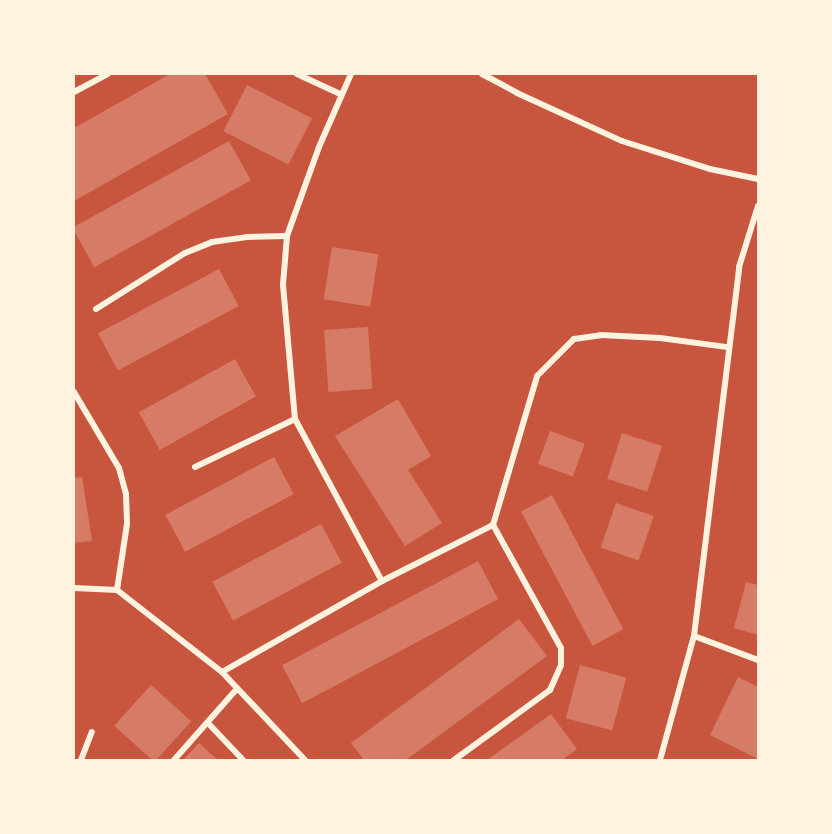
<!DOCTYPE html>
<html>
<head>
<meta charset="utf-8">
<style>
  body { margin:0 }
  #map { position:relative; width:832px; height:834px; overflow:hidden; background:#c8553d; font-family:Cabin,sans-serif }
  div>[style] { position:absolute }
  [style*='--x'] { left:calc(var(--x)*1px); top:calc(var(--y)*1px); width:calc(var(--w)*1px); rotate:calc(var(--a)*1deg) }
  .building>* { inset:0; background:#d67c66; transform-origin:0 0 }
  .minor>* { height:6px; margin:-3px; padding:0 3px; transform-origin:3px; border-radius:3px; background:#fff3e0 }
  span { translate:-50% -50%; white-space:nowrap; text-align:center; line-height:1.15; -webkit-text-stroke:5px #fff3e0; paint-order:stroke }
  .frame { position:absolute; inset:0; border:75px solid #fff3e0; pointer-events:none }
</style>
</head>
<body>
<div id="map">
  <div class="building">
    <div style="clip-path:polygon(170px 74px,205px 74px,228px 114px,74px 201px,74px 128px)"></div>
    <div style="left:247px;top:85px;width:73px;height:52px;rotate:27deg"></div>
    <div style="left:229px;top:141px;width:45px;height:179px;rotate:61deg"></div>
    <div style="left:332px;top:247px;width:47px;height:53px;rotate:9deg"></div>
    <div style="left:219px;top:269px;width:42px;height:137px;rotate:62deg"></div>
    <div style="left:368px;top:327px;width:62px;height:44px;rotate:86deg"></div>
    <div style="left:235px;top:359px;width:43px;height:110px;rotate:61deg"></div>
    <div style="clip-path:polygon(398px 399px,431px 456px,408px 470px,442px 523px,405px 546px,335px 436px)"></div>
    <div style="left:550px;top:431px;width:37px;height:35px;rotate:20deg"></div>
    <div style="left:622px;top:433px;width:42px;height:48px;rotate:18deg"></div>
    <div style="left:274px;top:457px;width:42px;height:123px;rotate:62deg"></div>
    <div style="clip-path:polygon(82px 477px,92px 541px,74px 543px,74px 478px)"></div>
    <div style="left:552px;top:495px;width:152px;height:35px;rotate:62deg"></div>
    <div style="left:616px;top:503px;width:40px;height:47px;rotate:19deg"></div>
    <div style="left:321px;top:524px;width:44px;height:123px;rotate:62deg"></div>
    <div style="left:478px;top:561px;width:43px;height:222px;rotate:62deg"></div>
    <div style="clip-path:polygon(746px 582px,758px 585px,758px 635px,734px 628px)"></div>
    <div style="clip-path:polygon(519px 619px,547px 656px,406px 760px,364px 760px,351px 743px)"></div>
    <div style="left:580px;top:665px;width:48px;height:55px;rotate:15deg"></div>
    <div style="clip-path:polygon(738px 677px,758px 687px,758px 759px,710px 735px)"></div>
    <div style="left:151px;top:685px;width:54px;height:55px;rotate:42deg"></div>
    <div style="clip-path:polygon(551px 714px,577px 749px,562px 760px,487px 760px)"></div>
    <div style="clip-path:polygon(199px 743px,218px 760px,183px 760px)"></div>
  </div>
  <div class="minor">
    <div style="--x:297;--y:74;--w:47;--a:24.9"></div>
    <div style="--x:351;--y:74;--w:80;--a:113.7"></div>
    <div style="--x:319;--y:147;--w:95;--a:109.8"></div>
    <div style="--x:287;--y:236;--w:49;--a:94.7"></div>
    <div style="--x:283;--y:285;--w:135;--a:84.9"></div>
    <div style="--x:295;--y:419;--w:184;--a:61.8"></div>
    <div style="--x:482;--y:74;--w:40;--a:28"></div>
    <div style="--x:517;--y:93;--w:115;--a:24.6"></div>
    <div style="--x:622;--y:141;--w:92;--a:17.7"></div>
    <div style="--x:710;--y:169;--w:49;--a:11.8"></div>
    <div style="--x:74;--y:92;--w:38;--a:-28"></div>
    <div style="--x:96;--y:309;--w:105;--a:-32.2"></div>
    <div style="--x:185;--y:253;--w:29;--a:-22"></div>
    <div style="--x:212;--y:242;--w:35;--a:-8"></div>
    <div style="--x:247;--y:237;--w:40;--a:-1.4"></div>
    <div style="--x:74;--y:392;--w:88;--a:59.4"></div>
    <div style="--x:119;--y:468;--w:27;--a:75"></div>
    <div style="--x:126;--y:494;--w:30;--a:88"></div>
    <div style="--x:127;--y:524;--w:67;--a:98.6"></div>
    <div style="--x:195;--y:467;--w:111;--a:-25.6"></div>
    <div style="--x:74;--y:588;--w:43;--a:2.7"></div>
    <div style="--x:117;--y:590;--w:133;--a:38"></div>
    <div style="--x:222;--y:672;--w:121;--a:46.7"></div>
    <div style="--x:694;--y:636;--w:68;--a:20.6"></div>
    <div style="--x:222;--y:672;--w:184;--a:-29.6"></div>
    <div style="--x:382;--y:581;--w:124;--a:-26.8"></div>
    <div style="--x:493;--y:525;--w:155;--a:-73.5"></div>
    <div style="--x:537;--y:376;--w:52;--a:-45"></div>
    <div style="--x:574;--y:339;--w:27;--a:-8"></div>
    <div style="--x:601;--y:335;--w:59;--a:2.9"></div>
    <div style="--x:660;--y:338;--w:68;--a:7.7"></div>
    <div style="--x:208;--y:723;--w:51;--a:46.6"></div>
    <div style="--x:81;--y:760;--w:30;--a:-69"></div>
    <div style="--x:174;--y:760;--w:94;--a:-48.5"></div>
    <div style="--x:454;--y:760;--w:119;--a:-36.1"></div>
    <div style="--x:550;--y:690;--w:27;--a:-66"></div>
    <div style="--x:561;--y:665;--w:17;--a:-90"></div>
    <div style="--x:561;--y:648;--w:141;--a:-118.9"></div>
    <div style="--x:660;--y:760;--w:129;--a:-74.7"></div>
    <div style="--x:694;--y:636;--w:372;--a:-83"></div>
    <div style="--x:739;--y:267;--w:64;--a:-72.7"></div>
  </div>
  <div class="frame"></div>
</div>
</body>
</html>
